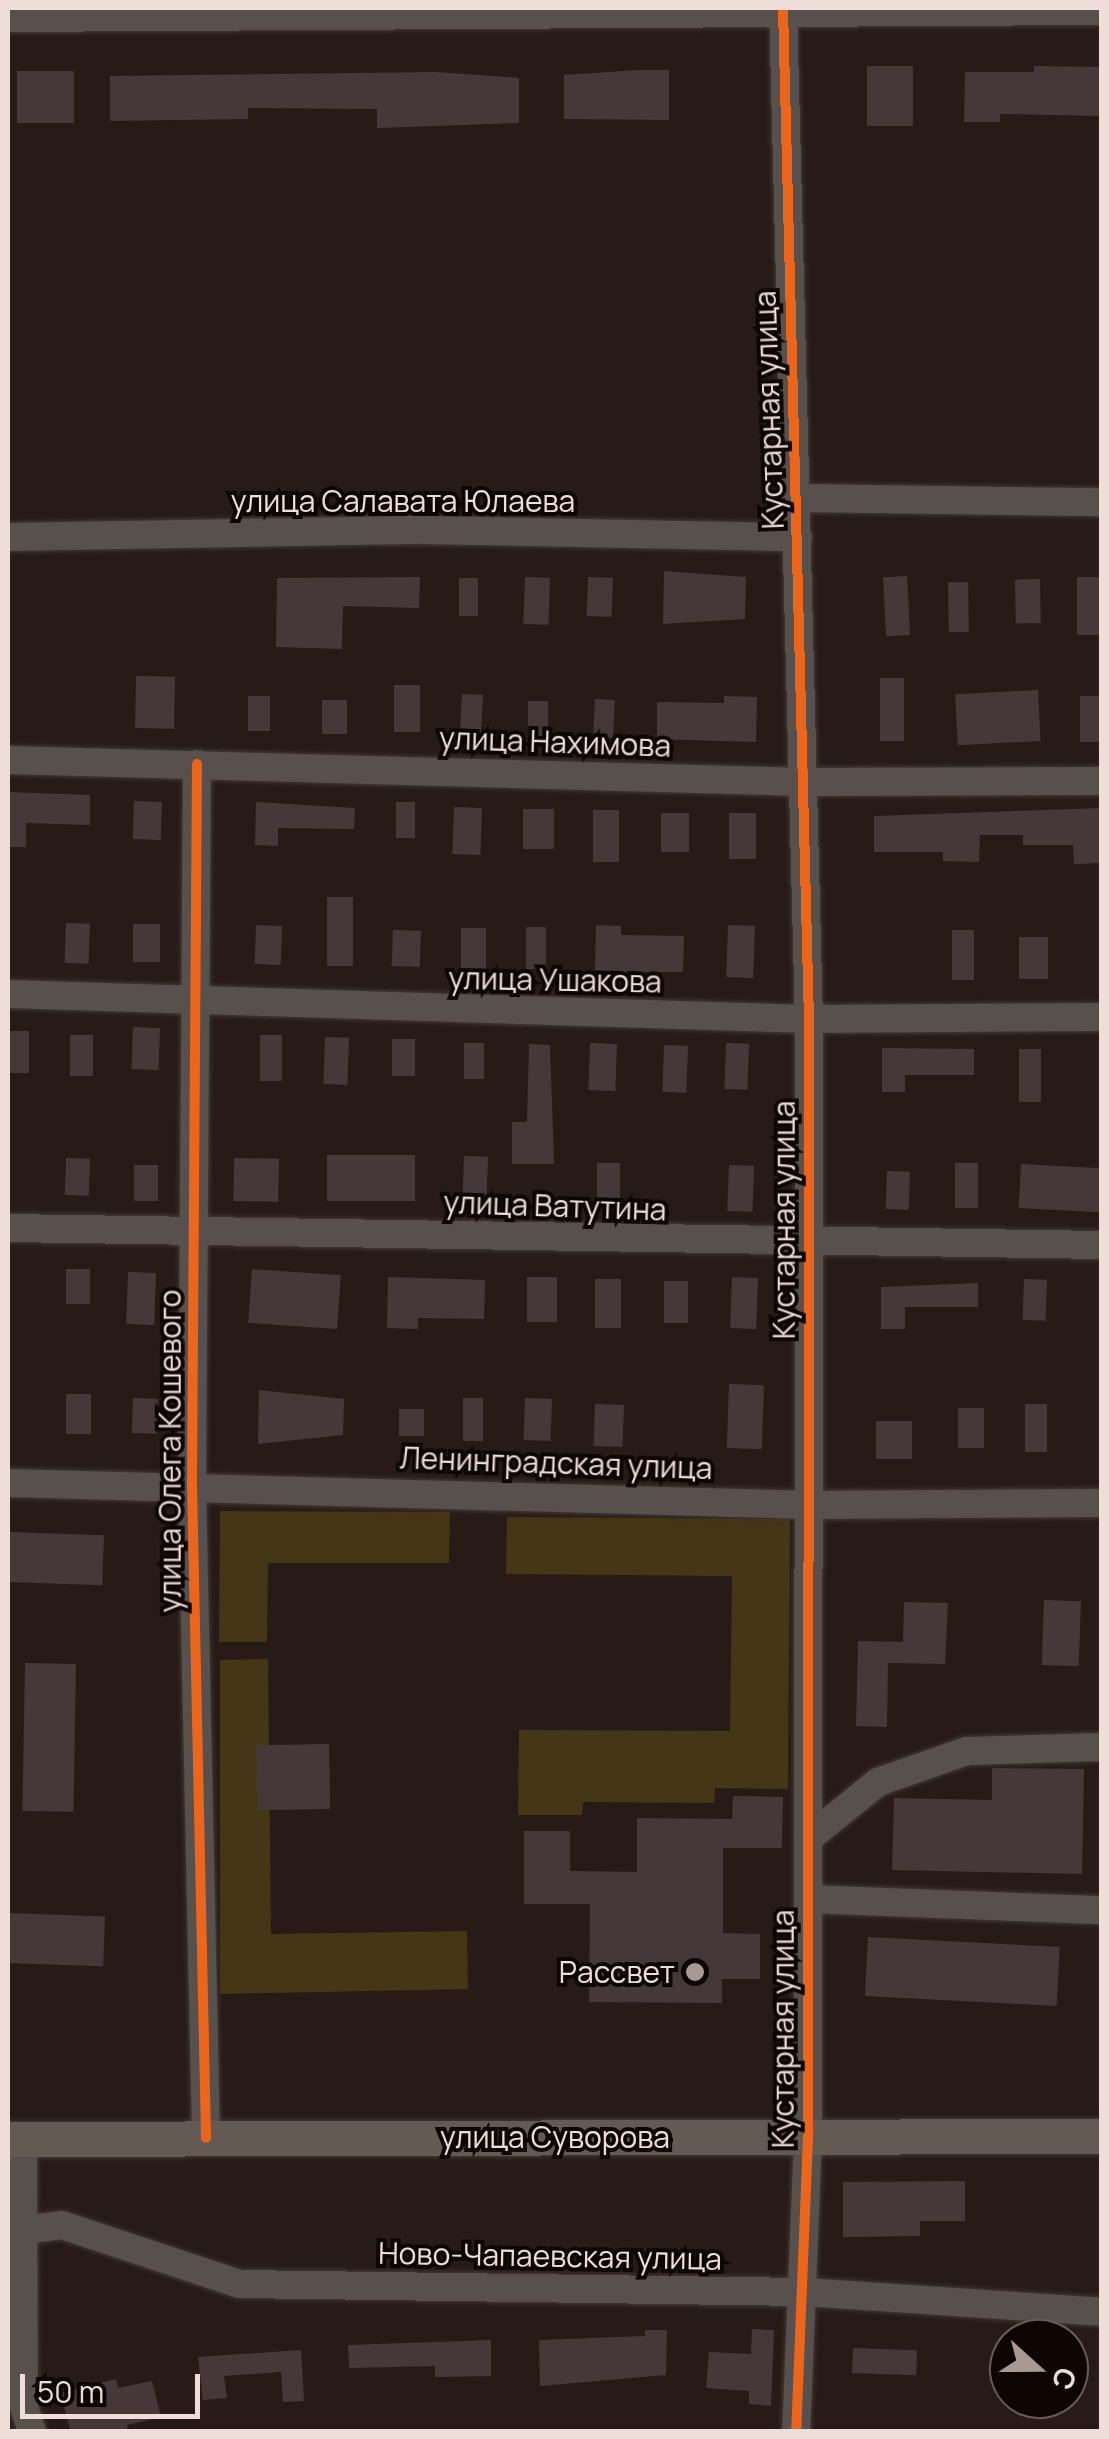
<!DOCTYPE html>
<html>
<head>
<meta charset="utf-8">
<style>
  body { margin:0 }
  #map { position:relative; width:1109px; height:2439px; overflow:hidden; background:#281b17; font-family:Manrope,sans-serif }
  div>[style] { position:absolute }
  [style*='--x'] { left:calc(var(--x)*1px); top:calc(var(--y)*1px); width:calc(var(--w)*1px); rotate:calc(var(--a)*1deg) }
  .green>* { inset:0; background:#453615 }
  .building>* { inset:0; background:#463838; transform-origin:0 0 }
  .roads { filter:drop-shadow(0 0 2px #423734) drop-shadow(0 0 2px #423734) }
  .minor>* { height:28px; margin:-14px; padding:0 14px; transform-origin:14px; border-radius:14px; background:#57504c }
  .major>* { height:35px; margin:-17.5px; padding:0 17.5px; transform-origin:17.5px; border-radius:17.5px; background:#645a53 }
  .cycleway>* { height:10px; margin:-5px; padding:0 5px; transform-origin:5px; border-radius:5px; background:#eb651d }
  .dots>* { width:28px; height:28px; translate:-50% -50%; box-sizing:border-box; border:5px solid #0f0604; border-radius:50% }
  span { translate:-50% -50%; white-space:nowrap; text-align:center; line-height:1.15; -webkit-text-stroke:8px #0f0604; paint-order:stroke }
  .street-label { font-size:30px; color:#eeddd9 }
  .poi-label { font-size:30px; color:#eeddd9 }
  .right { translate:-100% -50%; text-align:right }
  .frame { position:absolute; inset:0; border:10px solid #eeddd9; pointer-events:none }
  .north { position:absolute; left:989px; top:2319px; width:100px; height:100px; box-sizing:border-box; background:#0f0604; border:2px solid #685c59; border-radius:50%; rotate:111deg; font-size:28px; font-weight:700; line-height:40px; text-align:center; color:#eeddd9 }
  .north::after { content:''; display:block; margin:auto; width:35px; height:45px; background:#a99995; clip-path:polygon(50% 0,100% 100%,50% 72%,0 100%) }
  .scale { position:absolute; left:20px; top:2374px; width:180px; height:45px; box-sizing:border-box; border:5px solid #eeddd9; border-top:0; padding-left:12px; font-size:30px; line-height:35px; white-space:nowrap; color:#eeddd9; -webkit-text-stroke:8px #0f0604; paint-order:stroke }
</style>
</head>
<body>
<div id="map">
  <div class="green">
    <div style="clip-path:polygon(220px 1511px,450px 1512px,449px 1563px,268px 1563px,267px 1642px,219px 1642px)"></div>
    <div style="clip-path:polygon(507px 1517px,790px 1519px,788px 1789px,715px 1788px,714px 1803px,583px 1802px,582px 1815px,518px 1815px,519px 1730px,730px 1731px,732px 1576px,506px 1574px)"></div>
    <div style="clip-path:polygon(268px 1659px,271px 1934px,467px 1931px,468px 1989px,220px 1994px,220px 1660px)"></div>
  </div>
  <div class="building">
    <div style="left:867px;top:66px;width:46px;height:60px"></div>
    <div style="clip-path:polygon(1034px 66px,1102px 67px,1102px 116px,1000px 114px,1000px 122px,964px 122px,965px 72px,1034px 72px)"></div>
    <div style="clip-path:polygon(638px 70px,669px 70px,669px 120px,564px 119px,564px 75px)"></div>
    <div style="left:17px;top:71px;width:57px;height:52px"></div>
    <div style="clip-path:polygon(436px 72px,519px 78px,519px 123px,377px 128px,377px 109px,248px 108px,248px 119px,110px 121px,110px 76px)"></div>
    <div style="clip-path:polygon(664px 571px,746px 577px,745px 619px,663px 624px)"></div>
    <div style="left:907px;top:576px;width:59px;height:24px;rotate:87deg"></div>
    <div style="clip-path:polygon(420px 577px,419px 608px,343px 606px,342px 649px,276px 647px,277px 578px)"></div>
    <div style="left:525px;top:577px;width:25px;height:47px;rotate:2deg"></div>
    <div style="left:588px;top:577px;width:25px;height:39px;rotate:2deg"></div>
    <div style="left:1102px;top:577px;width:58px;height:25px;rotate:90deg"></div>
    <div style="left:459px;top:578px;width:19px;height:38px"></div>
    <div style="left:1040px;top:579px;width:44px;height:25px;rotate:89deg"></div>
    <div style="left:968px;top:582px;width:50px;height:20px;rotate:89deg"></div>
    <div style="left:136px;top:676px;width:39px;height:52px;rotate:1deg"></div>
    <div style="left:880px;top:678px;width:24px;height:63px"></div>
    <div style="left:394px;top:685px;width:26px;height:47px"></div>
    <div style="left:1038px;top:690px;width:51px;height:83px;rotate:87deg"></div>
    <div style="left:462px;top:694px;width:21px;height:40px;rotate:3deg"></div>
    <div style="left:248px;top:696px;width:22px;height:35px"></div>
    <div style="clip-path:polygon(724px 696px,757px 697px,756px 742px,657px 739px,657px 702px,724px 703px)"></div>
    <div style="left:1102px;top:696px;width:46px;height:22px;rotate:90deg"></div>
    <div style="left:595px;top:699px;width:20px;height:38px;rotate:3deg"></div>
    <div style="left:322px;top:700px;width:25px;height:34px"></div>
    <div style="left:528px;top:701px;width:20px;height:35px"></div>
    <div style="clip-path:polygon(8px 792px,90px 795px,90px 825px,26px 823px,26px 847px,8px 847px)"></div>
    <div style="left:134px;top:801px;width:28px;height:38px;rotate:2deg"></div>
    <div style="clip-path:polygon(256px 802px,355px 808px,354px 829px,278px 828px,278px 846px,255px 845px)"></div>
    <div style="left:396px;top:802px;width:19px;height:36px"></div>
    <div style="left:454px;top:807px;width:28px;height:47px;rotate:2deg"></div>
    <div style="clip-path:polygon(1102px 808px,1102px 863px,1074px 864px,1073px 845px,1023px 845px,1023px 835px,980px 835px,979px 862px,943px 861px,943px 852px,874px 852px,874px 816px)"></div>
    <div style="left:523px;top:809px;width:31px;height:40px"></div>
    <div style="left:593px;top:810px;width:26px;height:52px"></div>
    <div style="left:661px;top:813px;width:28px;height:39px"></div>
    <div style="left:729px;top:813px;width:27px;height:46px"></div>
    <div style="left:327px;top:897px;width:26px;height:69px"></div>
    <div style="left:66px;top:923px;width:24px;height:40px;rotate:2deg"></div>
    <div style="left:133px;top:924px;width:27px;height:38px"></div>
    <div style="left:256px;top:925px;width:26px;height:39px;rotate:2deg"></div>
    <div style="clip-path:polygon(596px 925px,621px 926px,621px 935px,684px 936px,683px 972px,595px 972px)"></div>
    <div style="left:728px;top:925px;width:27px;height:52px;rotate:2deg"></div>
    <div style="left:526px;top:927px;width:20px;height:42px"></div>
    <div style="left:461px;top:928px;width:25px;height:42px"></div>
    <div style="left:393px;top:930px;width:28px;height:36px;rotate:2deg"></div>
    <div style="left:952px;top:930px;width:22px;height:50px"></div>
    <div style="left:1019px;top:937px;width:29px;height:42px"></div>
    <div style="left:133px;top:1027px;width:27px;height:42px;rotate:2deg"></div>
    <div style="left:8px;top:1031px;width:21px;height:42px"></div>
    <div style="left:70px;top:1035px;width:23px;height:41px"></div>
    <div style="left:260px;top:1035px;width:22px;height:46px"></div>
    <div style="left:325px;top:1037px;width:24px;height:47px;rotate:2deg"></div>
    <div style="left:392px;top:1039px;width:23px;height:37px"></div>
    <div style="left:464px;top:1043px;width:20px;height:36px"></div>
    <div style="left:590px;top:1043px;width:27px;height:47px;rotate:2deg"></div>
    <div style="left:726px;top:1043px;width:23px;height:46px;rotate:2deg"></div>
    <div style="clip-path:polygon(529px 1044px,550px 1045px,554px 1164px,512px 1164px,512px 1122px,527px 1122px)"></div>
    <div style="left:664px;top:1045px;width:24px;height:47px;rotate:2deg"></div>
    <div style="clip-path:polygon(882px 1048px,974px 1049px,974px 1075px,905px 1075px,905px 1092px,882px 1092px)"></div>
    <div style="left:1019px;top:1049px;width:22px;height:53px"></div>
    <div style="left:415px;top:1155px;width:46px;height:88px;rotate:90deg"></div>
    <div style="left:464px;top:1156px;width:24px;height:47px;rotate:2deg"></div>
    <div style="left:66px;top:1158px;width:24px;height:37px;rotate:2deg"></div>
    <div style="left:234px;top:1158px;width:45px;height:43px;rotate:1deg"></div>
    <div style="left:597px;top:1163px;width:23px;height:43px"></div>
    <div style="left:955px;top:1163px;width:23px;height:45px"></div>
    <div style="left:1021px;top:1164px;width:81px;height:44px;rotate:3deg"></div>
    <div style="left:134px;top:1165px;width:24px;height:36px"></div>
    <div style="left:729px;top:1165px;width:25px;height:46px;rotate:2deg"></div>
    <div style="left:887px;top:1171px;width:23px;height:38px;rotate:2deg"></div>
    <div style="left:66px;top:1269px;width:24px;height:35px"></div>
    <div style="left:252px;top:1269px;width:89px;height:54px;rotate:4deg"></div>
    <div style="left:128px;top:1272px;width:28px;height:52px;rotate:2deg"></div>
    <div style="clip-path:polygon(388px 1277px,485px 1280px,484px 1319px,418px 1318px,418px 1329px,387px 1328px)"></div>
    <div style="left:527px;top:1277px;width:30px;height:45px"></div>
    <div style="left:732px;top:1277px;width:26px;height:51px;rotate:2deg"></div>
    <div style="left:595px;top:1279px;width:26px;height:49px"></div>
    <div style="left:1024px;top:1279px;width:23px;height:41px;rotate:2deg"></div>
    <div style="left:664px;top:1281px;width:24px;height:42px"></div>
    <div style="clip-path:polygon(978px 1283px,978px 1307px,905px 1307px,905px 1329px,881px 1329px,881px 1287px)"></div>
    <div style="left:729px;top:1384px;width:35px;height:64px;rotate:2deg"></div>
    <div style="clip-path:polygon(259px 1390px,344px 1399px,343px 1435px,258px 1444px)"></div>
    <div style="left:66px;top:1394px;width:25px;height:40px"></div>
    <div style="left:133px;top:1398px;width:25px;height:35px;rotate:2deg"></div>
    <div style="left:463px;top:1398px;width:20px;height:43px"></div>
    <div style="left:525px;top:1398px;width:27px;height:42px;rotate:2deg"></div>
    <div style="left:595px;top:1404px;width:29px;height:42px;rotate:2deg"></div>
    <div style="left:1047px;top:1404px;width:48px;height:22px;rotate:90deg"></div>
    <div style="left:984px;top:1408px;width:40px;height:26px;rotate:90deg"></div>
    <div style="left:399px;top:1409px;width:25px;height:27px"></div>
    <div style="left:876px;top:1421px;width:36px;height:38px"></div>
    <div style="left:8px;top:1532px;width:96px;height:50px;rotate:2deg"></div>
    <div style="left:1044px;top:1600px;width:37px;height:65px;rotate:2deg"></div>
    <div style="clip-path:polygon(904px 1602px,948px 1603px,945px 1664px,888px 1663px,887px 1727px,856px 1726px,858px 1641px,903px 1642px)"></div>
    <div style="left:25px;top:1663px;width:51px;height:148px;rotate:1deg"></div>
    <div style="left:329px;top:1744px;width:65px;height:73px;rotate:89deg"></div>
    <div style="clip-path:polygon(992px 1768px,1084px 1769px,1082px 1874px,892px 1870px,894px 1798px,992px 1800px)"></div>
    <div style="clip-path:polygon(733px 1796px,783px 1797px,782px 1848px,723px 1848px,723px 1933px,760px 1934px,760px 1979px,722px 1979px,722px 2003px,589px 2002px,590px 1904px,524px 1904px,524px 1831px,570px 1831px,570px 1871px,637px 1872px,637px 1818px,732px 1819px)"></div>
    <div style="left:8px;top:1913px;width:97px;height:50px;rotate:2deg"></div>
    <div style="left:868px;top:1937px;width:192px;height:59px;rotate:3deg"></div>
    <div style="clip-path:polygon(965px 2181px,965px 2221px,920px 2221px,920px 2236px,843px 2237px,843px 2182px)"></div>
    <div style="clip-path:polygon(752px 2329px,774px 2330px,771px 2406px,749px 2404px,749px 2391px,706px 2388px,709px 2352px,751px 2354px)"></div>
    <div style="clip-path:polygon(645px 2330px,667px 2330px,666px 2375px,540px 2386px,539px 2340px,645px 2336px)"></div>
    <div style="clip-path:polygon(491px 2340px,491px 2376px,435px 2377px,435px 2366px,349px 2368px,348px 2345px)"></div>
    <div style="left:853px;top:2348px;width:64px;height:25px;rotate:2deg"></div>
    <div style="clip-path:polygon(301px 2350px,304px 2401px,283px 2402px,281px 2372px,224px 2376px,227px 2398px,203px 2400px,198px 2357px)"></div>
    <div style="clip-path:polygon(116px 2379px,118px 2388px,152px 2381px,161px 2417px,127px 2425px,128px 2432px,71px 2432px,60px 2393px)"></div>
  </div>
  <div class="roads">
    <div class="minor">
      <div style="--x:783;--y:8;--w:1011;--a:88.53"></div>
      <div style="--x:809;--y:1019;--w:1118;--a:90.05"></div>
      <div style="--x:808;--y:2137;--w:295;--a:92.3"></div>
      <div style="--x:8;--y:18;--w:1094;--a:-0.37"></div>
      <div style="--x:797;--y:498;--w:305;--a:0.8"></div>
      <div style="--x:8;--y:537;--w:415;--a:-1"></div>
      <div style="--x:423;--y:530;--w:375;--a:1.1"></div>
      <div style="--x:8;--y:760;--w:798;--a:1.58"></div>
      <div style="--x:806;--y:782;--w:296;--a:-0.2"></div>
      <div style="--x:197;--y:764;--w:721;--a:90.4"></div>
      <div style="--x:192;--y:1485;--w:653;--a:88.77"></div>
      <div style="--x:8;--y:994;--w:801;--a:1.79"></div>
      <div style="--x:809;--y:1019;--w:293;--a:-0.4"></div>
      <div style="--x:8;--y:1228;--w:1094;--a:0.89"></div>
      <div style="--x:8;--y:1483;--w:803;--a:1.57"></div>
      <div style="--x:811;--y:1505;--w:291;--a:-0.4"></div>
      <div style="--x:809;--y:1838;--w:89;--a:-39.1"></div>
      <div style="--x:878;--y:1782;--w:94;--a:-19.2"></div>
      <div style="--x:967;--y:1751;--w:135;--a:-1.7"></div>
      <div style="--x:809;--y:1899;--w:293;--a:2.2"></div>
      <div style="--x:23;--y:2139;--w:268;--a:89.8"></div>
      <div style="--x:24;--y:2407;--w:26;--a:72"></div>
      <div style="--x:8;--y:2232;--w:54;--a:-7.4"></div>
      <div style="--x:62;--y:2225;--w:187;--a:18.4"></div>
      <div style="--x:239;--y:2284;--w:564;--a:0.81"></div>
      <div style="--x:803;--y:2292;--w:300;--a:3.8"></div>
    </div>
    <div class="major">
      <div style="--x:8;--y:2139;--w:1094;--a:-0.16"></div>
    </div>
  </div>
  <div class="cycleway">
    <div style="--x:783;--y:8;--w:1011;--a:88.53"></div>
    <div style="--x:809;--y:1019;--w:1118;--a:90.05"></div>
    <div style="--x:808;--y:2137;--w:295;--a:92.3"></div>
    <div style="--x:197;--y:764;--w:721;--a:90.4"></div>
    <div style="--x:192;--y:1485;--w:653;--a:88.77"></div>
  </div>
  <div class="dots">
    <div style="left:695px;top:1972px;background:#a99995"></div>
  </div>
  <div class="street-label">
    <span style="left:769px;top:410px;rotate:-92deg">Кустарная улица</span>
    <span style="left:403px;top:501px">улица Салавата Юлаева</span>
    <span style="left:555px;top:742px;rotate:2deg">улица Нахимова</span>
    <span style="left:555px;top:980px;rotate:1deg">улица Ушакова</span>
    <span style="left:555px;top:1206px;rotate:2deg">улица Ватутина</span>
    <span style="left:784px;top:1220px;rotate:-90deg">Кустарная улица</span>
    <span style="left:170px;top:1451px;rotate:-90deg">улица Олега Кошевого</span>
    <span style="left:556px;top:1463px;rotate:2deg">Ленинградская улица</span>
    <span style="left:783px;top:2029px;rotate:-90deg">Кустарная улица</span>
    <span style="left:555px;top:2137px">улица Суворова</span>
    <span style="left:550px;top:2256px;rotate:1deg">Ново-Чапаевская улица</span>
  </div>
  <div class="poi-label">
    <span class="right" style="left:675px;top:1972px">Рассвет</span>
  </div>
  <div class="frame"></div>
  <div class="north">С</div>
  <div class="scale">50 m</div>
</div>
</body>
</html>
